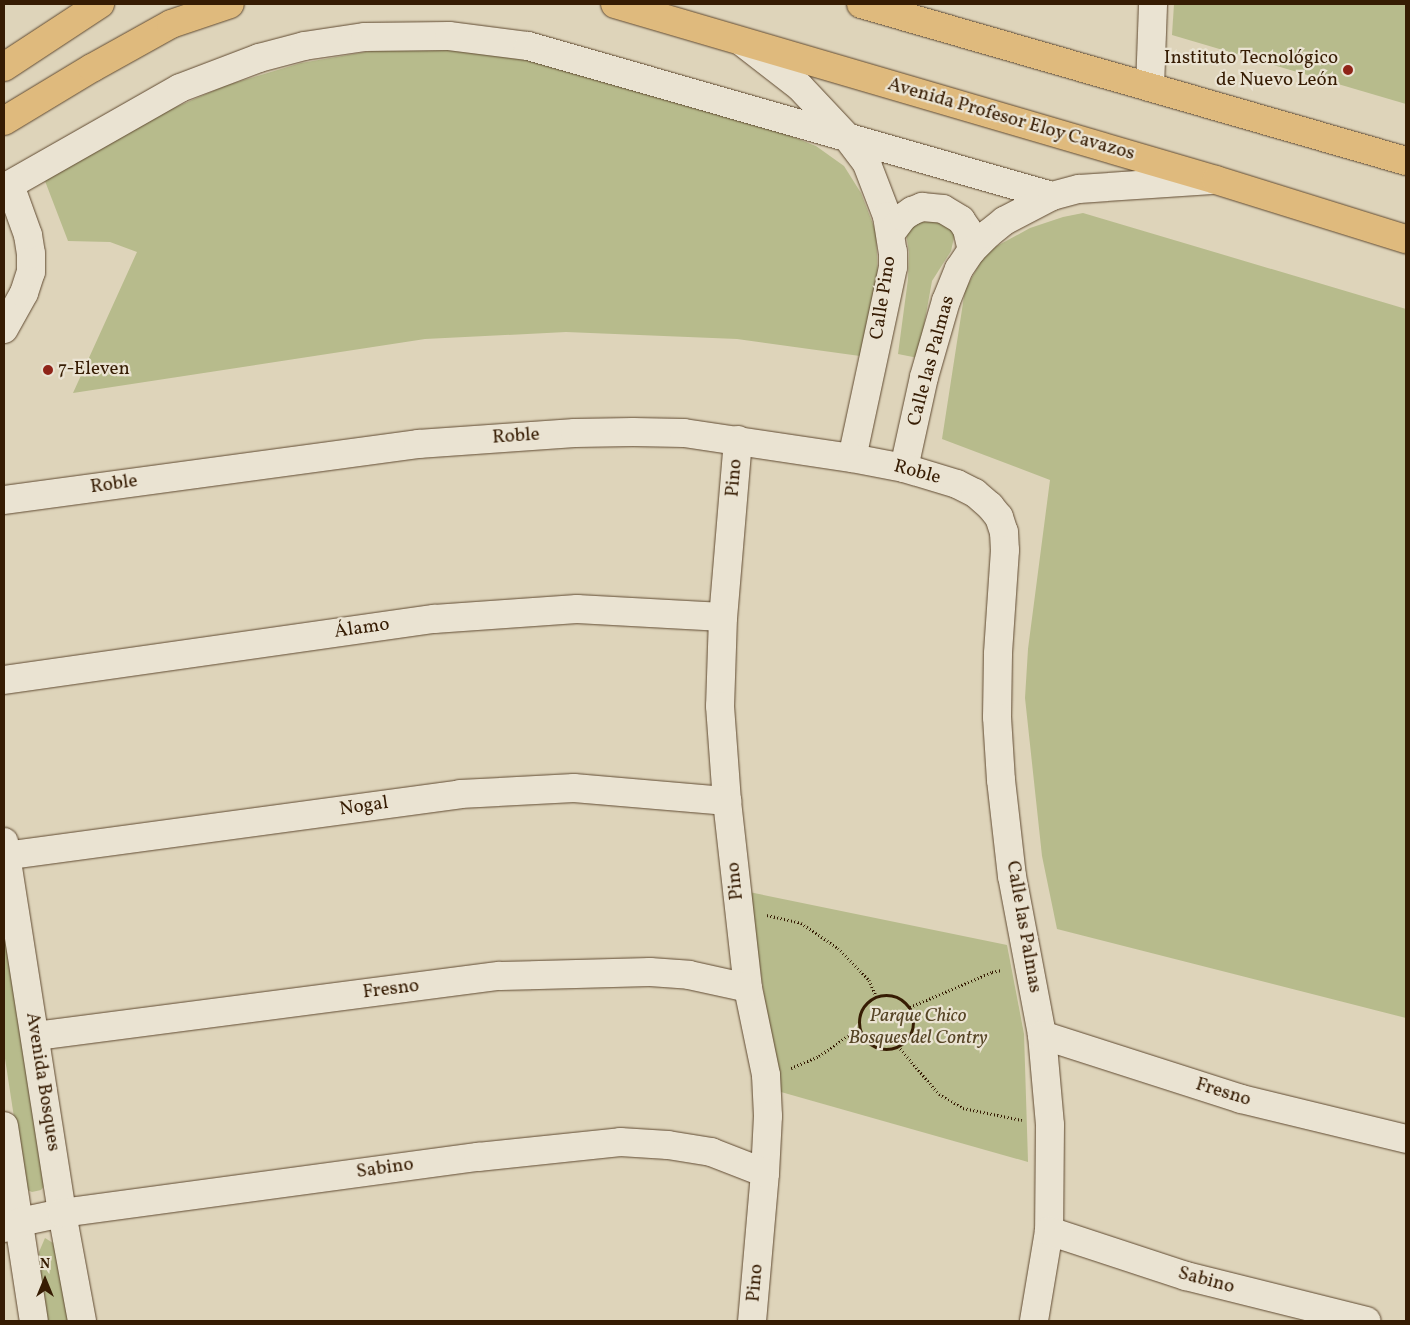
<!DOCTYPE html>
<html>
<head>
<meta charset="utf-8">
<style>
  body { margin:0 }
  #map { position:relative; width:1410px; height:1325px; overflow:hidden; background:#ded4ba; font-family:Vollkorn,serif }
  div>[style] { position:absolute }
  [style*='--x'] { left:calc(var(--x)*1px); top:calc(var(--y)*1px); width:calc(var(--w)*1px); rotate:calc(var(--a)*1deg) }
  .green>* { inset:0; background:#b7bb8c }
  .path>* { height:3px; margin-top:-1.5px; transform-origin:0; background:repeating-linear-gradient(90deg,#361c03 0 1px,transparent 0 3.5px) }
  .path>.ring { margin:-1.5px; padding:0; box-sizing:content-box; background:none; border:3px solid #361c03; border-radius:50% }
  .roads { filter:drop-shadow(0 0 1px #604a31) drop-shadow(0 0 1px #604a31) }
  .minor>* { height:28px; margin:-14px; padding:0 14px; transform-origin:14px; border-radius:14px; background:#eae3d2 }
  .major>* { height:28px; margin:-14px; padding:0 14px; transform-origin:14px; border-radius:14px; background:#dfba7d }
  .dots>* { width:14px; height:14px; translate:-50% -50%; box-sizing:border-box; border:2px solid #eae3d2; border-radius:50% }
  span { translate:-50% -50%; white-space:nowrap; text-align:center; line-height:1.15; -webkit-text-stroke:4.5px #eae3d2; paint-order:stroke }
  .poi-label { font-size:19px; color:#361c03 }
  .right { translate:-100% -50%; text-align:right }
  .left { translate:0 -50%; text-align:left }
  .street-label { font-size:19px; color:#361c03 }
  .park-label { font-size:19px; color:#564425; font-style:italic }
  .frame { position:absolute; inset:0; border:5px solid #361c03; pointer-events:none }
  .north { position:absolute; left:20px; top:1255px; width:50px; height:50px; -webkit-text-stroke:4px #eae3d2; paint-order:stroke; rotate:0deg; font-size:14px; font-weight:700; line-height:20px; text-align:center; color:#361c03 }
  .north::after { content:''; display:block; margin:auto; width:18px; height:22px; background:#361c03; clip-path:polygon(50% 0,100% 100%,50% 72%,0 100%) }
</style>
</head>
<body>
<div id="map">
  <div class="green">
    <div style="clip-path:polygon(1174px 4px,1406px 4px,1406px 104px,1172px 35px)"></div>
    <div style="clip-path:polygon(377px 50px,456px 50px,515px 56px,765px 126px,816px 146px,844px 166px,861px 193px,876px 232px,878px 277px,860px 356px,737px 339px,566px 332px,425px 339px,73px 393px,137px 252px,110px 242px,68px 241px,45px 181px,134px 125px,227px 85px,301px 63px)"></div>
    <div style="clip-path:polygon(1083px 213px,1406px 309px,1406px 1018px,1057px 929px,1042px 856px,1025px 698px,1028px 649px,1050px 480px,942px 439px,965px 290px,986px 252px,1030px 228px,1063px 217px)"></div>
    <div style="clip-path:polygon(943px 219px,955px 233px,951px 251px,932px 281px,918px 358px,898px 354px,908px 279px,909px 252px,906px 233px,912px 221px)"></div>
    <div style="clip-path:polygon(749px 892px,1007px 945px,1024px 1034px,1028px 1162px,781px 1092px,765px 1001px)"></div>
    <div style="clip-path:polygon(4px 919px,49px 1181px,41px 1190px,32px 1192px,25px 1189px,4px 1052px)"></div>
    <div style="clip-path:polygon(45px 1238px,53px 1243px,58px 1259px,68px 1321px,46px 1321px,39px 1266px,39px 1252px)"></div>
  </div>
  <div class="path">
    <div style="--x:767;--y:915;--w:35;--a:13"></div>
    <div style="--x:801;--y:923;--w:45;--a:34"></div>
    <div style="--x:838;--y:948;--w:45;--a:45.9"></div>
    <div style="--x:869;--y:980;--w:17;--a:66"></div>
    <div class="ring" style="left:859px;top:995px;width:51px;height:51px"></div>
    <div style="--x:910;--y:1007;--w:89;--a:-23.1"></div>
    <div style="--x:992;--y:972;--w:10;--a:-11"></div>
    <div style="--x:898;--y:1046;--w:63;--a:49.5"></div>
    <div style="--x:939;--y:1094;--w:28;--a:30"></div>
    <div style="--x:963;--y:1108;--w:60;--a:11.5"></div>
    <div style="--x:791;--y:1068;--w:30;--a:-23"></div>
    <div style="--x:819;--y:1056;--w:49;--a:-35"></div>
  </div>
  <div class="roads">
    <div class="minor">
      <div style="--x:742;--y:42;--w:73;--a:37.8"></div>
      <div style="--x:800;--y:87;--w:69;--a:46.8"></div>
      <div style="--x:847;--y:137;--w:34;--a:53"></div>
      <div style="--x:867;--y:164;--w:56;--a:69"></div>
      <div style="--x:887;--y:216;--w:36;--a:81"></div>
      <div style="--x:893;--y:252;--w:15;--a:90"></div>
      <div style="--x:893;--y:267;--w:195;--a:102.1"></div>
      <div style="--x:1150;--y:87;--w:83;--a:-87.9"></div>
      <div style="--x:4;--y:188;--w:202;--a:-29.6"></div>
      <div style="--x:180;--y:88;--w:85;--a:-20.8"></div>
      <div style="--x:259;--y:58;--w:47;--a:-14.9"></div>
      <div style="--x:304;--y:46;--w:62;--a:-8.4"></div>
      <div style="--x:365;--y:37;--w:84;--a:-0.7"></div>
      <div style="--x:449;--y:36;--w:80;--a:7.2"></div>
      <div style="--x:528;--y:46;--w:545;--a:15.97"></div>
      <div style="--x:891;--y:233;--w:20;--a:-53"></div>
      <div style="--x:903;--y:217;--w:11;--a:-34"></div>
      <div style="--x:912;--y:211;--w:11;--a:-22"></div>
      <div style="--x:922;--y:207;--w:21;--a:5"></div>
      <div style="--x:943;--y:209;--w:21;--a:31"></div>
      <div style="--x:961;--y:220;--w:11;--a:56"></div>
      <div style="--x:967;--y:229;--w:22;--a:77"></div>
      <div style="--x:4;--y:329;--w:41;--a:-60.9"></div>
      <div style="--x:24;--y:293;--w:22;--a:-72"></div>
      <div style="--x:31;--y:272;--w:18;--a:-90"></div>
      <div style="--x:31;--y:254;--w:19;--a:-99"></div>
      <div style="--x:28;--y:235;--w:53;--a:-109.8"></div>
      <div style="--x:738;--y:440;--w:178;--a:94.8"></div>
      <div style="--x:723;--y:617;--w:89;--a:91.9"></div>
      <div style="--x:720;--y:706;--w:95;--a:85.8"></div>
      <div style="--x:727;--y:801;--w:188;--a:83.6"></div>
      <div style="--x:748;--y:988;--w:89;--a:78.3"></div>
      <div style="--x:766;--y:1075;--w:41;--a:87.2"></div>
      <div style="--x:768;--y:1116;--w:57;--a:93"></div>
      <div style="--x:765;--y:1173;--w:149;--a:95"></div>
      <div style="--x:904;--y:468;--w:93;--a:-77.6"></div>
      <div style="--x:924;--y:377;--w:79;--a:-73.9"></div>
      <div style="--x:946;--y:301;--w:35;--a:-68"></div>
      <div style="--x:959;--y:269;--w:23;--a:-56"></div>
      <div style="--x:972;--y:250;--w:23;--a:-45"></div>
      <div style="--x:988;--y:234;--w:21;--a:-39"></div>
      <div style="--x:1004;--y:221;--w:54;--a:-27.5"></div>
      <div style="--x:1052;--y:196;--w:28;--a:-15"></div>
      <div style="--x:1079;--y:189;--w:133;--a:-3.9"></div>
      <div style="--x:4;--y:500;--w:418;--a:-7.7"></div>
      <div style="--x:418;--y:444;--w:157;--a:-4"></div>
      <div style="--x:575;--y:433;--w:58;--a:-1"></div>
      <div style="--x:633;--y:432;--w:51;--a:1.1"></div>
      <div style="--x:684;--y:433;--w:170;--a:8.5"></div>
      <div style="--x:852;--y:458;--w:53;--a:10.9"></div>
      <div style="--x:904;--y:468;--w:55;--a:16.8"></div>
      <div style="--x:957;--y:484;--w:20;--a:27"></div>
      <div style="--x:975;--y:493;--w:20;--a:41"></div>
      <div style="--x:990;--y:506;--w:14;--a:51"></div>
      <div style="--x:999;--y:517;--w:16;--a:72"></div>
      <div style="--x:1004;--y:532;--w:18;--a:87"></div>
      <div style="--x:1005;--y:550;--w:104;--a:93.9"></div>
      <div style="--x:998;--y:654;--w:63;--a:90.9"></div>
      <div style="--x:997;--y:717;--w:63;--a:86.4"></div>
      <div style="--x:1001;--y:780;--w:97;--a:83.5"></div>
      <div style="--x:1012;--y:876;--w:162;--a:79.3"></div>
      <div style="--x:1042;--y:1035;--w:90;--a:84.9"></div>
      <div style="--x:1050;--y:1125;--w:106;--a:90.5"></div>
      <div style="--x:1049;--y:1231;--w:91;--a:99.5"></div>
      <div style="--x:4;--y:680;--w:434;--a:-8.1"></div>
      <div style="--x:434;--y:619;--w:143;--a:-4"></div>
      <div style="--x:577;--y:609;--w:146;--a:3.1"></div>
      <div style="--x:4;--y:842;--w:376;--a:81.1"></div>
      <div style="--x:62;--y:1213;--w:110;--a:79.5"></div>
      <div style="--x:4;--y:856;--w:460;--a:-7.7"></div>
      <div style="--x:460;--y:794;--w:114;--a:-3"></div>
      <div style="--x:574;--y:788;--w:154;--a:4.9"></div>
      <div style="--x:1042;--y:1035;--w:209;--a:17.8"></div>
      <div style="--x:1241;--y:1099;--w:170;--a:13.6"></div>
      <div style="--x:36;--y:1036;--w:468;--a:-7.4"></div>
      <div style="--x:500;--y:976;--w:150;--a:-1.5"></div>
      <div style="--x:650;--y:972;--w:39;--a:4"></div>
      <div style="--x:689;--y:975;--w:60;--a:12.4"></div>
      <div style="--x:4;--y:1126;--w:197;--a:81.3"></div>
      <div style="--x:4;--y:1228;--w:17;--a:-21"></div>
      <div style="--x:20;--y:1222;--w:43;--a:-12.1"></div>
      <div style="--x:62;--y:1213;--w:420;--a:-7.7"></div>
      <div style="--x:478;--y:1157;--w:143;--a:-6"></div>
      <div style="--x:620;--y:1142;--w:48;--a:3.6"></div>
      <div style="--x:668;--y:1145;--w:44;--a:9.2"></div>
      <div style="--x:711;--y:1152;--w:58;--a:21.3"></div>
      <div style="--x:1049;--y:1231;--w:144;--a:18.2"></div>
      <div style="--x:1186;--y:1276;--w:186;--a:14"></div>
    </div>
    <div class="major">
      <div style="--x:615;--y:4;--w:626;--a:16.32"></div>
      <div style="--x:1216;--y:180;--w:199;--a:17.3"></div>
      <div style="--x:861;--y:4;--w:567;--a:16.07"></div>
      <div style="--x:4;--y:67;--w:115;--a:-33.3"></div>
      <div style="--x:4;--y:121;--w:103;--a:-31.1"></div>
      <div style="--x:92;--y:68;--w:90;--a:-29.1"></div>
      <div style="--x:171;--y:24;--w:62;--a:-18.7"></div>
    </div>
  </div>
  <div class="dots">
    <div style="left:1348px;top:70px;background:#8f2418"></div>
    <div style="left:48px;top:370px;background:#8f2418"></div>
  </div>
  <div class="poi-label">
    <span class="right" style="left:1338px;top:70px">Instituto Tecnológico<br>de Nuevo León</span>
    <span class="left" style="left:58px;top:370px">7-Eleven</span>
  </div>
  <div class="street-label">
    <span style="left:1011px;top:120px;rotate:16deg">Avenida Profesor Eloy Cavazos</span>
    <span style="left:884px;top:298px;rotate:-81deg">Calle Pino</span>
    <span style="left:932px;top:361px;rotate:-75deg">Calle las Palmas</span>
    <span style="left:516px;top:437px;rotate:-4deg">Roble</span>
    <span style="left:917px;top:473px;rotate:15deg">Roble</span>
    <span style="left:735px;top:478px;rotate:-85deg">Pino</span>
    <span style="left:114px;top:485px;rotate:-8deg">Roble</span>
    <span style="left:362px;top:629px;rotate:-8deg">Álamo</span>
    <span style="left:364px;top:807px;rotate:-8deg">Nogal</span>
    <span style="left:736px;top:881px;rotate:-96deg">Pino</span>
    <span style="left:1023px;top:927px;rotate:80deg">Calle las Palmas</span>
    <span style="left:391px;top:990px;rotate:-7deg">Fresno</span>
    <span style="left:42px;top:1082px;rotate:81deg">Avenida Bosques</span>
    <span style="left:1223px;top:1093px;rotate:17deg">Fresno</span>
    <span style="left:385px;top:1169px;rotate:-8deg">Sabino</span>
    <span style="left:1206px;top:1281px;rotate:15deg">Sabino</span>
    <span style="left:756px;top:1283px;rotate:-85deg">Pino</span>
  </div>
  <div class="park-label">
    <span style="left:918px;top:1028px">Parque Chico<br>Bosques del Contry</span>
  </div>
  <div class="frame"></div>
  <div class="north">N</div>
</div>
</body>
</html>
